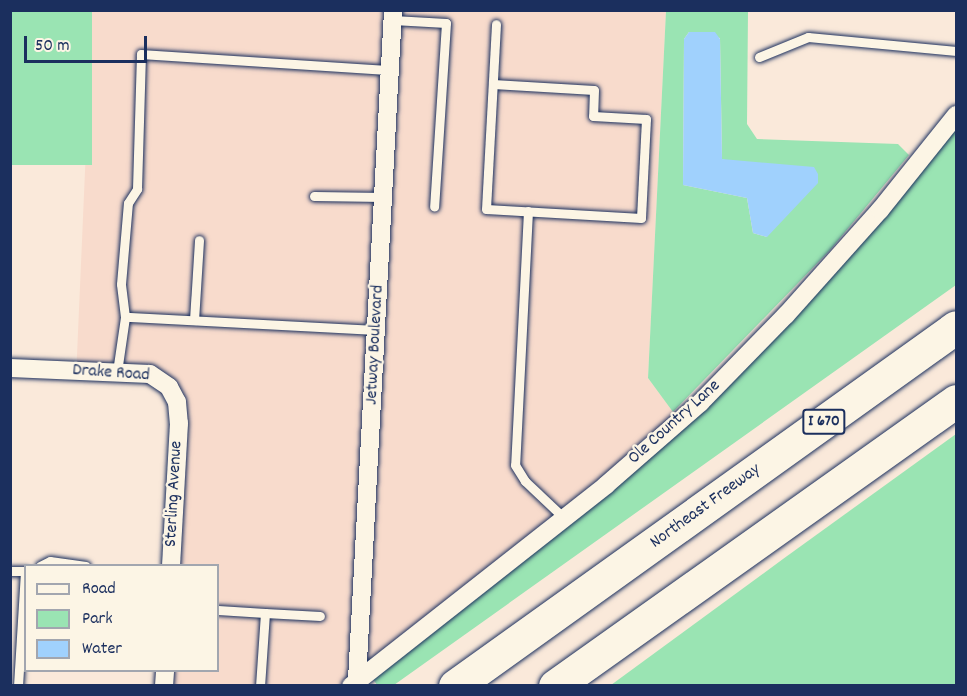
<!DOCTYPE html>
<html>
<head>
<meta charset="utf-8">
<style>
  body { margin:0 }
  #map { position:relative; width:967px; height:696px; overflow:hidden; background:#fae9da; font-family:Dekko,sans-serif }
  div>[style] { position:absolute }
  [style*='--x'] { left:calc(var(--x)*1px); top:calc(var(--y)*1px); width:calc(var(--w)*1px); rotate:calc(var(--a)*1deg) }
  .built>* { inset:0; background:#f8dbcc }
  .green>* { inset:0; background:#9ae4b3; transform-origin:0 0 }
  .water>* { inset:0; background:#a0d1fd }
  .roads { filter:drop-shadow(0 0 2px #1b2f5e) drop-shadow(0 0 2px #1b2f5e) }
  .lane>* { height:9px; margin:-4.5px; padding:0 4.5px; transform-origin:4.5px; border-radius:4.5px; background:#fcf5e5 }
  .street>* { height:18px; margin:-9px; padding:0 9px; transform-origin:9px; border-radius:9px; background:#fcf5e5 }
  .highway>* { height:33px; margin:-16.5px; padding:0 16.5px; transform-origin:16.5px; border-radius:16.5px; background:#fcf5e5 }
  span { translate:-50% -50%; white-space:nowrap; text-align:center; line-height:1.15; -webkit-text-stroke:4.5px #fcf5e5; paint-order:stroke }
  .shield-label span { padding:2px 4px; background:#fcf5e5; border:2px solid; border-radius:4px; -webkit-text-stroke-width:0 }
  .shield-label { font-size:16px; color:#1b2f5e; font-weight:700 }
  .street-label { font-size:18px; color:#1b2f5e }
  .frame { position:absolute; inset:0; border:12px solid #1b2f5e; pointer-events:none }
  .legend { position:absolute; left:24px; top:564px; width:195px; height:108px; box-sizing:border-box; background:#fcf5e5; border:2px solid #a2a6af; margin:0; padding:8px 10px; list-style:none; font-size:18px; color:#1b2f5e }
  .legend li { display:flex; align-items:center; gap:12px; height:30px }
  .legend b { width:30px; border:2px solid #a2a6af }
  .scale { position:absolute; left:24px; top:36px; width:123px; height:27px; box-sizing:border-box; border:3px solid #1b2f5e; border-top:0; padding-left:8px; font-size:18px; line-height:21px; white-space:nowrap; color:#1b2f5e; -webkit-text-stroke:4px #fcf5e5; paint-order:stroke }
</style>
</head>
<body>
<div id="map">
  <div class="built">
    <div style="clip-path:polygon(92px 11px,666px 11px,648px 378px,684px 426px,364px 685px,154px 685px,155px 671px,218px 670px,218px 566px,163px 565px,172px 421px,165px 397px,152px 386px,133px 380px,76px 378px)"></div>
  </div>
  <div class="green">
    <div style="left:10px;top:11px;width:82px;height:154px"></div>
    <div style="clip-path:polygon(evenodd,666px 11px,748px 11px,747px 124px,757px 139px,898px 144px,909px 155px,831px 249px,673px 412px,648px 378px,666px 11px,689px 32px,720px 38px,722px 159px,733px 163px,767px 237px,753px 233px,747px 198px,683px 185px,684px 39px,689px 32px)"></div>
    <div style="clip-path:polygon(956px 129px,956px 285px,394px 685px,377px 685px,373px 679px,559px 533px,878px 224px)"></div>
    <div style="clip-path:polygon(956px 434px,956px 685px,611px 685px,783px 559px)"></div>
  </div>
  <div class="water">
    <div style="clip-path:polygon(689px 32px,715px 32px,720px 39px,722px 159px,814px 167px,818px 174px,818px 183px,767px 237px,753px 233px,747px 198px,683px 185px,684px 39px)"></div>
  </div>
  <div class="roads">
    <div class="lane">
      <div style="--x:393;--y:20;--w:53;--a:3.2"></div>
      <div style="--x:446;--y:23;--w:184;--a:93.7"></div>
      <div style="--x:759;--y:57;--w:53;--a:-22.2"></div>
      <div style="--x:808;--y:37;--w:149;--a:5.4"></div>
      <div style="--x:493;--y:84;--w:101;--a:3.4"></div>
      <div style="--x:594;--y:90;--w:26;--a:92"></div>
      <div style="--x:593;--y:116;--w:53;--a:3.2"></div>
      <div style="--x:646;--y:119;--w:99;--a:92.9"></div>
      <div style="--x:641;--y:218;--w:155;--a:-176.7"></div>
      <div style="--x:486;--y:209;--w:185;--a:-86.9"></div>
      <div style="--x:314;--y:196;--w:69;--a:0.8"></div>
      <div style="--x:528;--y:211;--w:254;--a:92.9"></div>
      <div style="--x:515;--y:465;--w:19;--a:58"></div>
      <div style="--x:525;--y:481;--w:54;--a:43.5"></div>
      <div style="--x:194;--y:320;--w:80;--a:-86.4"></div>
      <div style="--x:376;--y:330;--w:251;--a:-177"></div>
      <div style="--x:125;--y:317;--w:33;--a:-97"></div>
      <div style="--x:121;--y:284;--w:81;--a:-85.1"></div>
      <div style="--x:128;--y:203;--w:17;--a:-57"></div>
      <div style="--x:137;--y:189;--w:135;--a:-88.3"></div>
      <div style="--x:141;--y:54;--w:250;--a:3.7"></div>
      <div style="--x:117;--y:372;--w:56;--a:-81.7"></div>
      <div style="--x:40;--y:566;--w:11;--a:-27"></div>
      <div style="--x:50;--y:561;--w:36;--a:8"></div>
      <div style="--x:10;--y:571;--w:16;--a:0"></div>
      <div style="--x:218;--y:610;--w:47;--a:3.7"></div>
      <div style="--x:265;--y:613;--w:73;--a:93.9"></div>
      <div style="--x:265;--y:613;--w:55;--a:3.1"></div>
      <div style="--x:18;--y:686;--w:115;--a:-86.5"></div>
    </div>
    <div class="street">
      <div style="--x:10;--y:368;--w:140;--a:2.5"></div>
      <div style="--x:150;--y:374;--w:23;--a:34"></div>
      <div style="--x:169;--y:387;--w:17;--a:62"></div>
      <div style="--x:177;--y:402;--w:21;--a:85"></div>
      <div style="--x:179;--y:423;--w:143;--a:93.2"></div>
      <div style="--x:357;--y:680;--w:671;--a:-86.92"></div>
      <div style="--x:164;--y:686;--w:16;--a:-86"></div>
      <div style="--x:351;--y:686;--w:325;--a:-38.2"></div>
      <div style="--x:606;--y:485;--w:125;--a:-41.1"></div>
      <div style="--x:700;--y:403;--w:123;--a:-45.7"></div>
      <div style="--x:786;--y:315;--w:141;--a:-48.2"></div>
      <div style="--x:880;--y:210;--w:122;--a:-51.3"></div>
    </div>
    <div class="highway">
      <div style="--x:455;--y:686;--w:616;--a:-35.62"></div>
      <div style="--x:555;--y:686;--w:492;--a:-35.4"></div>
    </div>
  </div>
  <div class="shield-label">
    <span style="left:824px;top:422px">I 670</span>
  </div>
  <div class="street-label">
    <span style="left:376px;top:345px;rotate:-87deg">Jetway Boulevard</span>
    <span style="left:111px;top:374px;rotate:4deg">Drake Road</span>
    <span style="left:675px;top:423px;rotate:-42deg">Ole Country Lane</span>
    <span style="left:175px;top:494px;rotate:-87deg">Sterling Avenue</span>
    <span style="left:706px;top:507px;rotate:-36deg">Northeast Freeway</span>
  </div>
  <div class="frame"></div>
  <ul class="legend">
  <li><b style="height:8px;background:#fcf5e5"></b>Road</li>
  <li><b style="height:16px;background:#9ae4b3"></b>Park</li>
  <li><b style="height:16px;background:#a0d1fd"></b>Water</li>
  </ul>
  <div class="scale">50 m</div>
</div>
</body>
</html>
